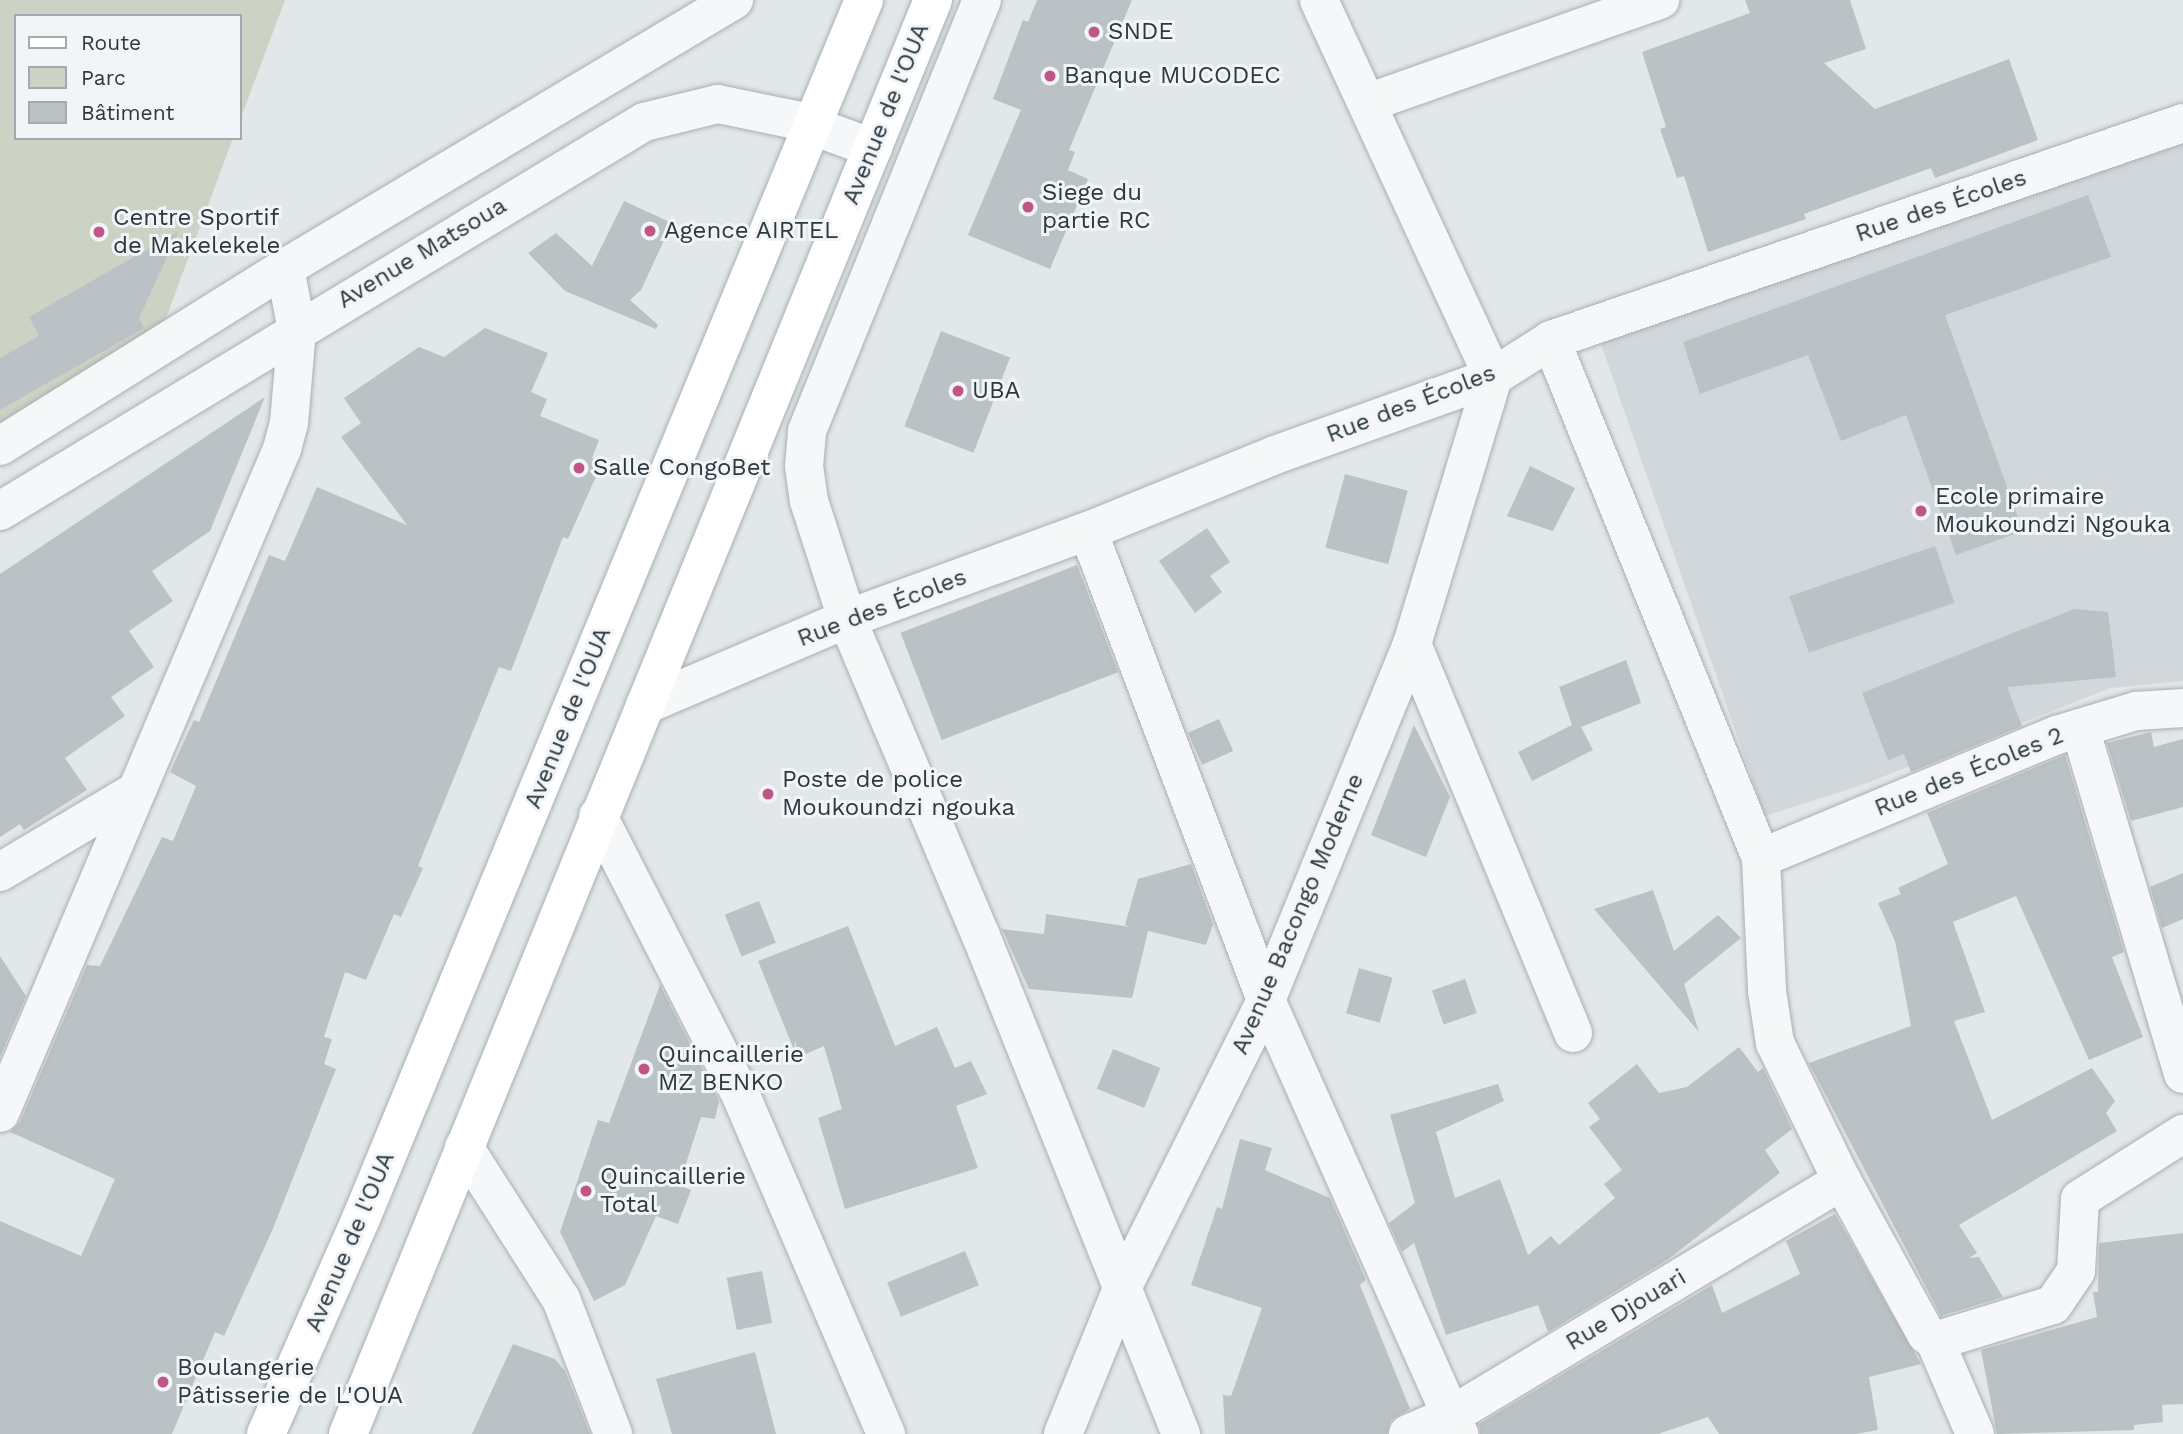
<!DOCTYPE html>
<html>
<head>
<meta charset="utf-8">
<style>
  body { margin:0 }
  #map { position:relative; width:2183px; height:1434px; overflow:hidden; background:#e2e7e9; font-family:"Work Sans",sans-serif }
  div>[style] { position:absolute }
  [style*='--x'] { left:calc(var(--x)*1px); top:calc(var(--y)*1px); width:calc(var(--w)*1px); rotate:calc(var(--a)*1deg) }
  .built>* { inset:0; background:#d1d7db }
  .green>* { inset:0; background:#ccd2c4 }
  .building>* { inset:0; background:#bac2c5; transform-origin:0 0 }
  .roads { filter:drop-shadow(0 0 2px #a8afb3) drop-shadow(0 0 2px #a8afb3) }
  .minor>* { height:38px; margin:-19px; padding:0 19px; transform-origin:19px; border-radius:19px; background:#f5f7f8 }
  .major>* { height:38px; margin:-19px; padding:0 19px; transform-origin:19px; border-radius:19px; background:#fff }
  .dots>* { width:19px; height:19px; translate:-50% -50%; box-sizing:border-box; border:4px solid #f2f5f7; border-radius:50% }
  span { translate:-50% -50%; white-space:nowrap; text-align:center; line-height:1.15; -webkit-text-stroke:6px #f2f5f7; paint-order:stroke }
  .poi-label { font-size:24px; color:#2c393f }
  .left { translate:0 -50%; text-align:left }
  .street-label { font-size:24px; color:#2c393f }
  .legend { position:absolute; left:14px; top:14px; width:228px; height:126px; box-sizing:border-box; background:#f2f5f7; border:2px solid #a3aaad; margin:0; padding:9px 12px; list-style:none; font-size:21px; color:#2c393f }
  .legend li { display:flex; align-items:center; gap:14px; height:35px }
  .legend b { width:35px; border:2px solid #a3aaad }
</style>
</head>
<body>
<div id="map">
  <div class="built">
    <div style="clip-path:polygon(2183px 144px,2183px 681px,2111px 688px,1859px 786px,1765px 816px,1600px 341px)"></div>
  </div>
  <div class="green">
    <div style="clip-path:polygon(0 0,285px 0,240px 120px,240px 16px,16px 16px,16px 138px,233px 138px,163px 326px,0 425px)"></div>
  </div>
  <div class="building">
    <div style="clip-path:polygon(1037px 0,1132px 0,1069px 150px,1075px 152px,1068px 170px,1088px 179px,1050px 269px,968px 235px,1021px 110px,993px 99px,1023px 20px,1028px 22px)"></div>
    <div style="clip-path:polygon(1745px 0,1850px 0,1866px 49px,1824px 63px,1875px 109px,2009px 59px,2038px 140px,1935px 178px,1931px 168px,1804px 214px,1806px 219px,1708px 252px,1684px 176px,1677px 178px,1660px 129px,1666px 127px,1642px 52px,1750px 13px)"></div>
    <div style="clip-path:polygon(2088px 195px,2111px 257px,1945px 315px,2023px 531px,1956px 555px,1906px 415px,1841px 441px,1808px 355px,1700px 394px,1683px 342px)"></div>
    <div style="clip-path:polygon(624px 201px,672px 223px,641px 290px,630px 300px,658px 325px,656px 329px,565px 291px,528px 253px,556px 233px,592px 266px)"></div>
    <div style="clip-path:polygon(179px 231px,139px 318px,144px 328px,0 410px,0 358px,39px 336px,29px 317px)"></div>
    <div style="clip-path:polygon(485px 328px,548px 353px,531px 392px,547px 399px,540px 416px,599px 440px,592px 458px,602px 463px,568px 539px,563px 537px,511px 671px,499px 667px,418px 866px,423px 868px,401px 917px,394px 914px,366px 980px,345px 972px,324px 1037px,332px 1039px,324px 1064px,336px 1069px,272px 1231px,224px 1336px,215px 1332px,172px 1434px,0 1434px,0 1221px,81px 1256px,115px 1179px,10px 1132px,20px 1122px,87px 965px,100px 966px,162px 837px,173px 841px,196px 786px,170px 772px,194px 720px,199px 722px,269px 555px,285px 561px,317px 487px,407px 525px,341px 437px,361px 423px,344px 398px,419px 347px,444px 357px)"></div>
    <div style="left:941px;top:331px;width:74px;height:102px;rotate:21deg"></div>
    <div style="clip-path:polygon(265px 397px,210px 531px,152px 571px,173px 601px,129px 631px,154px 667px,111px 697px,125px 716px,65px 758px,87px 790px,24px 830px,20px 824px,0 837px,0 574px)"></div>
    <div style="clip-path:polygon(1530px 466px,1575px 488px,1553px 531px,1507px 516px)"></div>
    <div style="left:1345px;top:474px;width:65px;height:76px;rotate:15deg"></div>
    <div style="clip-path:polygon(1207px 528px,1230px 562px,1210px 576px,1222px 592px,1195px 613px,1159px 561px)"></div>
    <div style="left:1935px;top:546px;width:60px;height:154px;rotate:71deg"></div>
    <div style="left:1077px;top:565px;width:115px;height:189px;rotate:69deg"></div>
    <div style="clip-path:polygon(2074px 609px,2108px 612px,2116px 677px,2007px 687px,2022px 726px,1911px 772px,1904px 754px,1888px 760px,1862px 693px)"></div>
    <div style="clip-path:polygon(1626px 660px,1641px 703px,1581px 727px,1593px 750px,1532px 781px,1518px 752px,1572px 725px,1559px 687px)"></div>
    <div style="left:1219px;top:719px;width:35px;height:34px;rotate:66deg"></div>
    <div style="clip-path:polygon(1414px 725px,1450px 797px,1426px 857px,1371px 835px)"></div>
    <div style="clip-path:polygon(2151px 732px,2154px 747px,2183px 739px,2183px 807px,2131px 821px,2107px 743px)"></div>
    <div style="clip-path:polygon(2065px 755px,2124px 952px,2112px 957px,2143px 1037px,2089px 1060px,2016px 896px,1953px 922px,1985px 1012px,1954px 1021px,1992px 1120px,2092px 1068px,2115px 1101px,2106px 1113px,2117px 1131px,1959px 1225px,1977px 1253px,1969px 1258px,1979px 1257px,2003px 1297px,1941px 1316px,1809px 1063px,1911px 1026px,1895px 941px,1878px 903px,1901px 894px,1898px 888px,1948px 864px,1927px 813px)"></div>
    <div style="clip-path:polygon(1191px 864px,1213px 924px,1206px 945px,1148px 931px,1132px 998px,1029px 989px,1002px 929px,1044px 934px,1046px 914px,1130px 927px,1125px 925px,1138px 879px)"></div>
    <div style="clip-path:polygon(2183px 873px,2183px 919px,2162px 928px,2150px 887px)"></div>
    <div style="clip-path:polygon(1653px 890px,1674px 951px,1718px 915px,1741px 938px,1684px 984px,1699px 1032px,1594px 909px)"></div>
    <div style="left:759px;top:901px;width:45px;height:37px;rotate:68deg"></div>
    <div style="clip-path:polygon(848px 926px,895px 1046px,937px 1027px,955px 1068px,971px 1061px,987px 1094px,956px 1106px,978px 1168px,845px 1209px,818px 1118px,842px 1109px,824px 1046px,799px 1057px,795px 1041px,794px 1050px,758px 961px)"></div>
    <div style="clip-path:polygon(0 956px,26px 996px,0 1057px)"></div>
    <div style="left:1359px;top:968px;width:35px;height:47px;rotate:16deg"></div>
    <div style="left:1465px;top:979px;width:36px;height:35px;rotate:71deg"></div>
    <div style="clip-path:polygon(660px 985px,719px 1101px,715px 1119px,701px 1117px,679px 1185px,691px 1190px,678px 1224px,656px 1216px,625px 1285px,594px 1301px,560px 1232px,598px 1120px,609px 1123px)"></div>
    <div style="clip-path:polygon(1739px 1047px,1758px 1072px,1763px 1068px,1792px 1129px,1765px 1150px,1780px 1173px,1667px 1260px,1548px 1332px,1538px 1305px,1446px 1335px,1414px 1243px,1402px 1252px,1389px 1223px,1415px 1203px,1390px 1115px,1498px 1084px,1504px 1101px,1436px 1132px,1455px 1198px,1500px 1179px,1528px 1255px,1551px 1236px,1559px 1245px,1615px 1198px,1604px 1184px,1622px 1170px,1589px 1127px,1600px 1119px,1588px 1103px,1637px 1064px,1659px 1093px,1687px 1087px)"></div>
    <div style="left:1113px;top:1049px;width:51px;height:43px;rotate:22deg"></div>
    <div style="clip-path:polygon(1240px 1139px,1272px 1148px,1265px 1170px,1330px 1198px,1366px 1280px,1360px 1285px,1410px 1409px,1391px 1420px,1387px 1434px,1225px 1434px,1223px 1395px,1231px 1396px,1262px 1308px,1191px 1285px,1217px 1207px,1222px 1209px)"></div>
    <div style="clip-path:polygon(1835px 1214px,1921px 1364px,1869px 1377px,1878px 1430px,1856px 1434px,1719px 1434px,1708px 1417px,1658px 1434px,1480px 1434px,1479px 1424px,1712px 1285px,1722px 1313px,1800px 1274px,1786px 1241px)"></div>
    <div style="clip-path:polygon(2183px 1233px,2183px 1404px,2162px 1405px,2163px 1422px,2134px 1425px,2134px 1430px,1997px 1434px,1981px 1350px,2097px 1317px,2093px 1292px,2098px 1292px,2099px 1243px)"></div>
    <div style="left:965px;top:1251px;width:37px;height:84px;rotate:68deg"></div>
    <div style="left:762px;top:1271px;width:53px;height:36px;rotate:79deg"></div>
    <div style="clip-path:polygon(513px 1344px,555px 1359px,565px 1371px,590px 1434px,472px 1434px)"></div>
    <div style="clip-path:polygon(755px 1352px,776px 1434px,672px 1434px,656px 1379px)"></div>
  </div>
  <div class="roads">
    <div class="minor">
      <div style="--x:982;--y:0;--w:466;--a:112.1"></div>
      <div style="--x:807;--y:432;--w:34;--a:95"></div>
      <div style="--x:804;--y:466;--w:35;--a:82"></div>
      <div style="--x:809;--y:501;--w:124;--a:72.1"></div>
      <div style="--x:847;--y:619;--w:344;--a:67.1"></div>
      <div style="--x:981;--y:936;--w:537;--a:68.12"></div>
      <div style="--x:1367;--y:103;--w:311;--a:-19.4"></div>
      <div style="--x:1551;--y:340;--w:559;--a:67.93"></div>
      <div style="--x:1761;--y:858;--w:133;--a:87.4"></div>
      <div style="--x:1767;--y:991;--w:53;--a:81.3"></div>
      <div style="--x:1775;--y:1043;--w:153;--a:64.1"></div>
      <div style="--x:1842;--y:1181;--w:175;--a:61.2"></div>
      <div style="--x:1926;--y:1334;--w:11;--a:38"></div>
      <div style="--x:1935;--y:1341;--w:123;--a:-17"></div>
      <div style="--x:2053;--y:1305;--w:41;--a:-55.9"></div>
      <div style="--x:2076;--y:1271;--w:72;--a:-86.8"></div>
      <div style="--x:2080;--y:1199;--w:122;--a:-32.3"></div>
      <div style="--x:0;--y:446;--w:336;--a:-32"></div>
      <div style="--x:285;--y:268;--w:523;--a:-30.83"></div>
      <div style="--x:0;--y:511;--w:752;--a:-31.13"></div>
      <div style="--x:644;--y:122;--w:76;--a:-13.7"></div>
      <div style="--x:718;--y:104;--w:80;--a:11.6"></div>
      <div style="--x:796;--y:120;--w:82;--a:20"></div>
      <div style="--x:1088;--y:531;--w:502;--a:69.22"></div>
      <div style="--x:1266;--y:1000;--w:475;--a:66"></div>
      <div style="--x:1412;--y:644;--w:421;--a:67.5"></div>
      <div style="--x:645;--y:705;--w:220;--a:-23.1"></div>
      <div style="--x:847;--y:619;--w:257;--a:-20.1"></div>
      <div style="--x:1088;--y:531;--w:202;--a:-22.1"></div>
      <div style="--x:1275;--y:455;--w:232;--a:-19.7"></div>
      <div style="--x:1493;--y:377;--w:69;--a:-32.5"></div>
      <div style="--x:1551;--y:340;--w:668;--a:-18.95"></div>
      <div style="--x:2080;--y:728;--w:361;--a:73.4"></div>
      <div style="--x:598;--y:816;--w:317;--a:62.9"></div>
      <div style="--x:742;--y:1098;--w:366;--a:66.8"></div>
      <div style="--x:1761;--y:858;--w:321;--a:-22.6"></div>
      <div style="--x:2057;--y:735;--w:83;--a:-16.9"></div>
      <div style="--x:2136;--y:711;--w:47;--a:-3.7"></div>
      <div style="--x:0;--y:872;--w:155;--a:-30.7"></div>
      <div style="--x:0;--y:1113;--w:721;--a:-66.99"></div>
      <div style="--x:282;--y:449;--w:27;--a:-75"></div>
      <div style="--x:289;--y:423;--w:93;--a:-85.1"></div>
      <div style="--x:297;--y:330;--w:63;--a:-101"></div>
      <div style="--x:464;--y:1147;--w:180;--a:57.5"></div>
      <div style="--x:561;--y:1299;--w:145;--a:68.9"></div>
      <div style="--x:1935;--y:1341;--w:101;--a:66.7"></div>
      <div style="--x:1063;--y:1434;--w:160;--a:-67.9"></div>
      <div style="--x:1123;--y:1286;--w:320;--a:-63.4"></div>
      <div style="--x:1266;--y:1000;--w:385;--a:-67.7"></div>
      <div style="--x:1412;--y:644;--w:279;--a:-73.1"></div>
      <div style="--x:1493;--y:377;--w:415;--a:-114.8"></div>
      <div style="--x:1408;--y:1434;--w:48;--a:-23.4"></div>
      <div style="--x:1452;--y:1415;--w:455;--a:-31"></div>
    </div>
    <div class="major">
      <div style="--x:266;--y:1434;--w:233;--a:-66.2"></div>
      <div style="--x:360;--y:1221;--w:1321;--a:-67.57"></div>
      <div style="--x:348;--y:1434;--w:1549;--a:-67.81"></div>
    </div>
  </div>
  <div class="dots">
    <div style="left:1094px;top:32px;background:#c05688"></div>
    <div style="left:1050px;top:76px;background:#c05688"></div>
    <div style="left:1028px;top:207px;background:#c05688"></div>
    <div style="left:650px;top:231px;background:#c05688"></div>
    <div style="left:99px;top:232px;background:#c05688"></div>
    <div style="left:958px;top:391px;background:#c05688"></div>
    <div style="left:579px;top:468px;background:#c05688"></div>
    <div style="left:1921px;top:511px;background:#c05688"></div>
    <div style="left:768px;top:794px;background:#c05688"></div>
    <div style="left:644px;top:1069px;background:#c05688"></div>
    <div style="left:586px;top:1191px;background:#c05688"></div>
    <div style="left:163px;top:1382px;background:#c05688"></div>
  </div>
  <div class="poi-label">
    <span class="left" style="left:1108px;top:32px">SNDE</span>
    <span class="left" style="left:1064px;top:76px">Banque MUCODEC</span>
    <span class="left" style="left:1042px;top:207px">Siege du<br>partie RC</span>
    <span class="left" style="left:113px;top:232px">Centre Sportif<br>de Makelekele</span>
    <span class="left" style="left:664px;top:231px">Agence AIRTEL</span>
    <span class="left" style="left:972px;top:391px">UBA</span>
    <span class="left" style="left:593px;top:468px">Salle CongoBet</span>
    <span class="left" style="left:1935px;top:511px">Ecole primaire<br>Moukoundzi Ngouka</span>
    <span class="left" style="left:782px;top:794px">Poste de police<br>Moukoundzi ngouka</span>
    <span class="left" style="left:658px;top:1069px">Quincaillerie<br>MZ BENKO</span>
    <span class="left" style="left:600px;top:1191px">Quincaillerie<br>Total</span>
    <span class="left" style="left:177px;top:1382px">Boulangerie<br>Pâtisserie de L'OUA</span>
  </div>
  <div class="street-label">
    <span style="left:886px;top:114px;rotate:-68deg">Avenue de l'OUA</span>
    <span style="left:1941px;top:206px;rotate:-19deg">Rue des Écoles</span>
    <span style="left:422px;top:253px;rotate:-31deg">Avenue Matsoua</span>
    <span style="left:1411px;top:404px;rotate:-21deg">Rue des Écoles</span>
    <span style="left:882px;top:608px;rotate:-21deg">Rue des Écoles</span>
    <span style="left:568px;top:718px;rotate:-68deg">Avenue de l'OUA</span>
    <span style="left:1969px;top:772px;rotate:-22deg">Rue des Écoles 2</span>
    <span style="left:1298px;top:914px;rotate:-67deg">Avenue Bacongo Moderne</span>
    <span style="left:350px;top:1242px;rotate:-67deg">Avenue de l'OUA</span>
    <span style="left:1626px;top:1310px;rotate:-31deg">Rue Djouari</span>
  </div>
  <ul class="legend">
  <li><b style="height:9px;background:#fff"></b>Route</li>
  <li><b style="height:19px;background:#ccd2c4"></b>Parc</li>
  <li><b style="height:19px;background:#bac2c5"></b>Bâtiment</li>
  </ul>
</div>
</body>
</html>
